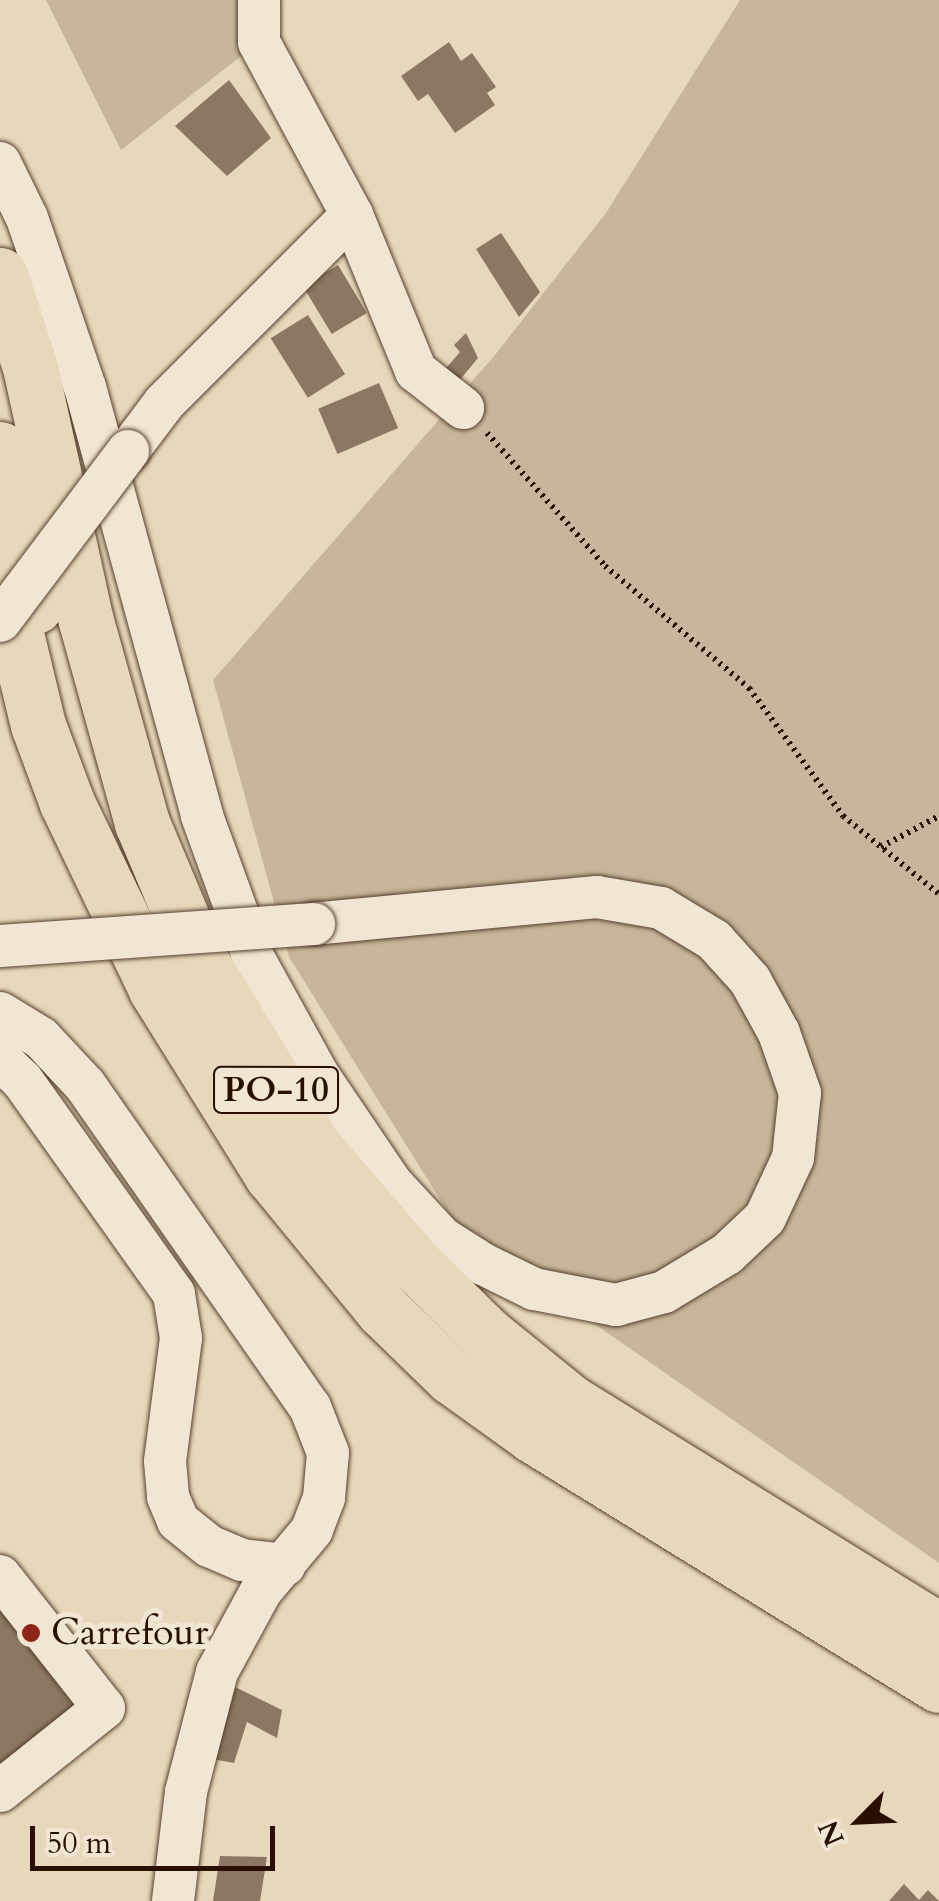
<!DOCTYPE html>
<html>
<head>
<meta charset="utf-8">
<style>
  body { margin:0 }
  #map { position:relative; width:939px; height:1901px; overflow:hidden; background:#e8d8bb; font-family:Cardo,serif }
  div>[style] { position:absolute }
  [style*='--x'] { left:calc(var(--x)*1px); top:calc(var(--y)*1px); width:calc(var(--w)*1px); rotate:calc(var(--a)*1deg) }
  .green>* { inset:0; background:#c7b69b }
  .building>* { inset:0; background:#8c7862; transform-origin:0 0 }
  .path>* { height:6px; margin-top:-3px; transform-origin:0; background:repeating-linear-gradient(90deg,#280f01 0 2.5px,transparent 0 7.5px) }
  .roads { filter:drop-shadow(0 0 2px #584130) drop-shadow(0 0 2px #584130) }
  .minor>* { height:42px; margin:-21px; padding:0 21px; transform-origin:21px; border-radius:21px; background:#f0e6d3 }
  .highway>* { height:55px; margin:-27.5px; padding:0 27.5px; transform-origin:27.5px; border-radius:27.5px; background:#e8d8bb }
  .bridges { filter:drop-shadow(0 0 2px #584130) drop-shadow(0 0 2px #584130) }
  .minor-bridge>* { height:42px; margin:-21px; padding:0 21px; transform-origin:21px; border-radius:21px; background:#f0e6d3 }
  .dots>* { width:28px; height:28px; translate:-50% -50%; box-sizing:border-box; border:5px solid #f0e6d3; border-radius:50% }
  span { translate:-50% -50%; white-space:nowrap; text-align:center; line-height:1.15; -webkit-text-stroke:10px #f0e6d3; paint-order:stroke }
  .shield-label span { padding:2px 8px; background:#f0e6d3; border:2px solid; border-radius:8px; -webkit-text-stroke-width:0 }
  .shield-label { font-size:35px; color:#280f01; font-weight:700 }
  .poi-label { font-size:38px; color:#280f01 }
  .left { translate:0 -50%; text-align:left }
  .north { position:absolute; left:809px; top:1771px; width:100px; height:100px; -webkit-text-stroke:8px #f0e6d3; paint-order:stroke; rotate:246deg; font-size:28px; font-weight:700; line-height:40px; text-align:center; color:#280f01 }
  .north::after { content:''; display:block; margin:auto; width:35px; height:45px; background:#280f01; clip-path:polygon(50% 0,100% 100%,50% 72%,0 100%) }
  .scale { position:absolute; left:30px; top:1826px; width:245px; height:45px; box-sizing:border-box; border:5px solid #280f01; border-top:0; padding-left:12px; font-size:30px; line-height:35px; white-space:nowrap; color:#280f01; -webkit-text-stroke:8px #f0e6d3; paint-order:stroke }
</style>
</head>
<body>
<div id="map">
  <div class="green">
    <div style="clip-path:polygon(46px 0,247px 0,259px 42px,121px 150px)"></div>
    <div style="clip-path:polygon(740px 0,939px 0,939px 1563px,459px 1230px,289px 957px,213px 680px,495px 355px,606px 213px)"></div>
  </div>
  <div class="building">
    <div style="clip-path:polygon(449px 42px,461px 61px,472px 53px,496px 87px,487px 93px,495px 105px,455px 133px,428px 94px,418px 101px,401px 76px)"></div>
    <div style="clip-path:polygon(229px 80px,271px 138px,227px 176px,175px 126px)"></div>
    <div style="clip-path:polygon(501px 233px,540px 292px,519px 317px,476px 249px)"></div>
    <div style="left:338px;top:265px;width:56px;height:41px;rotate:59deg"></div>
    <div style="left:308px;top:315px;width:70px;height:44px;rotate:58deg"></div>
    <div style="clip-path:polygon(466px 333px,478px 358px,454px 387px,440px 375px,460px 352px,454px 345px)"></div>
    <div style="left:379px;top:383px;width:49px;height:66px;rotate:67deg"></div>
    <div style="clip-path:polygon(0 1556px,123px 1710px,0 1807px)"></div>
    <div style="clip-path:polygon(235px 1687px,282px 1710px,277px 1738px,247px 1722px,234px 1763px,212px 1759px)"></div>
    <div style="clip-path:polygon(220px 1856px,267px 1857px,260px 1901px,213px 1901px)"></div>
    <div style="clip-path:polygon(904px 1884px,919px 1900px,928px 1890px,939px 1901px,889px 1901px)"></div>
  </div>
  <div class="path">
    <div style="--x:487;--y:433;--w:178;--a:48.4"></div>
    <div style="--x:605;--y:566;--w:189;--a:40.3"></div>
    <div style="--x:749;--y:688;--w:159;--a:53.7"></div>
    <div style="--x:843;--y:816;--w:124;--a:39.1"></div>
    <div style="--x:881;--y:847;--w:66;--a:-28.1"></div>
  </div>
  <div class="roads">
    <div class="minor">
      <div style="--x:0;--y:163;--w:61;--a:63.9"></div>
      <div style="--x:27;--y:218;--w:179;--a:71.1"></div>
      <div style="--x:85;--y:387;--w:445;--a:74.7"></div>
      <div style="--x:202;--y:816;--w:152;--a:70"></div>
      <div style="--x:254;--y:959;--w:132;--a:61.1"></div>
      <div style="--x:318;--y:1075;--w:130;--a:55.9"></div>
      <div style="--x:391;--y:1183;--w:75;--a:47.2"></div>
      <div style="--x:442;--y:1238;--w:49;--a:32.4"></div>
      <div style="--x:483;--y:1264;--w:57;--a:26.1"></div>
      <div style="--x:534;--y:1289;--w:84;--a:11"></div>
      <div style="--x:616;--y:1305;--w:50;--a:-15.2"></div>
      <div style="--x:664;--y:1292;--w:74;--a:-31.1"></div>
      <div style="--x:727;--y:1254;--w:52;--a:-43.5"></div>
      <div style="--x:765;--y:1218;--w:66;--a:-65"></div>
      <div style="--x:793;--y:1158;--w:65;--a:-83.9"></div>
      <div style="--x:800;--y:1093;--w:64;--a:-109.3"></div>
      <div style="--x:779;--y:1033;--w:60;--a:-118.7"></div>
      <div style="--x:750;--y:980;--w:54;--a:-132"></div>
      <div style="--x:714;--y:940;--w:62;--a:-148.9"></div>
      <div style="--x:661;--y:908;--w:65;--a:-170.2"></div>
      <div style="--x:597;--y:897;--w:284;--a:174.6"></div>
      <div style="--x:352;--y:215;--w:169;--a:67.7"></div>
      <div style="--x:416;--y:371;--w:60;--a:38.2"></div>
      <div style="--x:128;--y:451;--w:60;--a:-53.1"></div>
      <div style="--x:164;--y:403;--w:266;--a:-45"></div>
      <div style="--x:352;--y:215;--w:196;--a:-118.3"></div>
      <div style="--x:259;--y:42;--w:42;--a:-90"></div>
      <div style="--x:0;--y:1013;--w:48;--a:31.4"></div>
      <div style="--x:41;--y:1038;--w:64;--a:46.9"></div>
      <div style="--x:85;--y:1085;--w:393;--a:55.1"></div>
      <div style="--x:310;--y:1407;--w:49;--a:68.6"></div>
      <div style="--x:328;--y:1453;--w:45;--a:95.1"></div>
      <div style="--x:324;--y:1498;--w:34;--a:111"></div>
      <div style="--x:312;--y:1530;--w:80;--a:129.9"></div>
      <div style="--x:261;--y:1591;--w:92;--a:118.5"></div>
      <div style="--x:217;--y:1672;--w:124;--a:104.5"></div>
      <div style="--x:186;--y:1792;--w:110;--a:96.8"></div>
      <div style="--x:0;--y:1059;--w:30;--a:44"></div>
      <div style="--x:22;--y:1080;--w:262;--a:54.6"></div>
      <div style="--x:174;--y:1294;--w:45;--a:81"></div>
      <div style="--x:181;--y:1338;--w:124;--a:97.4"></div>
      <div style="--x:165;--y:1461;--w:36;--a:85"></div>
      <div style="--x:168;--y:1497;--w:26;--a:67"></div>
      <div style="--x:178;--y:1521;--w:40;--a:39"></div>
      <div style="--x:209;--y:1546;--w:36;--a:23"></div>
      <div style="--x:242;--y:1560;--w:43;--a:6.6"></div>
      <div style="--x:0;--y:1576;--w:168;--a:51.8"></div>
      <div style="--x:104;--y:1708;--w:133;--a:141.4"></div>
    </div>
    <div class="highway">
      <div style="--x:0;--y:275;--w:97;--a:71.9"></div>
      <div style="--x:30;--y:367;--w:260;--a:77.6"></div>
      <div style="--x:86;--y:621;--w:210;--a:74.5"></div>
      <div style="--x:142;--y:823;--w:144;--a:67.2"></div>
      <div style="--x:198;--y:956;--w:223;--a:58.7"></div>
      <div style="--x:314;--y:1147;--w:153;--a:49.2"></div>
      <div style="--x:414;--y:1263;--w:101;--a:44.6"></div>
      <div style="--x:486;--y:1334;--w:108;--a:39"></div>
      <div style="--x:570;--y:1402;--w:434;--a:31.8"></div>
      <div style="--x:0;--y:449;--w:161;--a:77.4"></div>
      <div style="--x:0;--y:567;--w:163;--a:76.5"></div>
      <div style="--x:38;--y:725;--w:83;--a:69.6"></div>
      <div style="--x:67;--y:803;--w:206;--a:64.4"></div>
      <div style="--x:156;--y:989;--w:219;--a:58.1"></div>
      <div style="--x:272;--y:1175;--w:175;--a:50.6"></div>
      <div style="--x:383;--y:1310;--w:96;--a:44.2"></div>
      <div style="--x:452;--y:1377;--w:101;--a:35.7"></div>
      <div style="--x:534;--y:1436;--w:475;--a:31.6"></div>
    </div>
  </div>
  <div class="bridges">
    <div class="minor-bridge">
      <div style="--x:0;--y:621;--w:213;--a:-53"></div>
      <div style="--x:0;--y:946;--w:315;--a:-4"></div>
    </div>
  </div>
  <div class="dots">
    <div style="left:31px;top:1633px;background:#8f2418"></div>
  </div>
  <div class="shield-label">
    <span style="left:276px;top:1090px">PO-10</span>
  </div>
  <div class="poi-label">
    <span class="left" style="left:51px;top:1633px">Carrefour</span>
  </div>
  <div class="north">N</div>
  <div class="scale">50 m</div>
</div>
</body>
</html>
